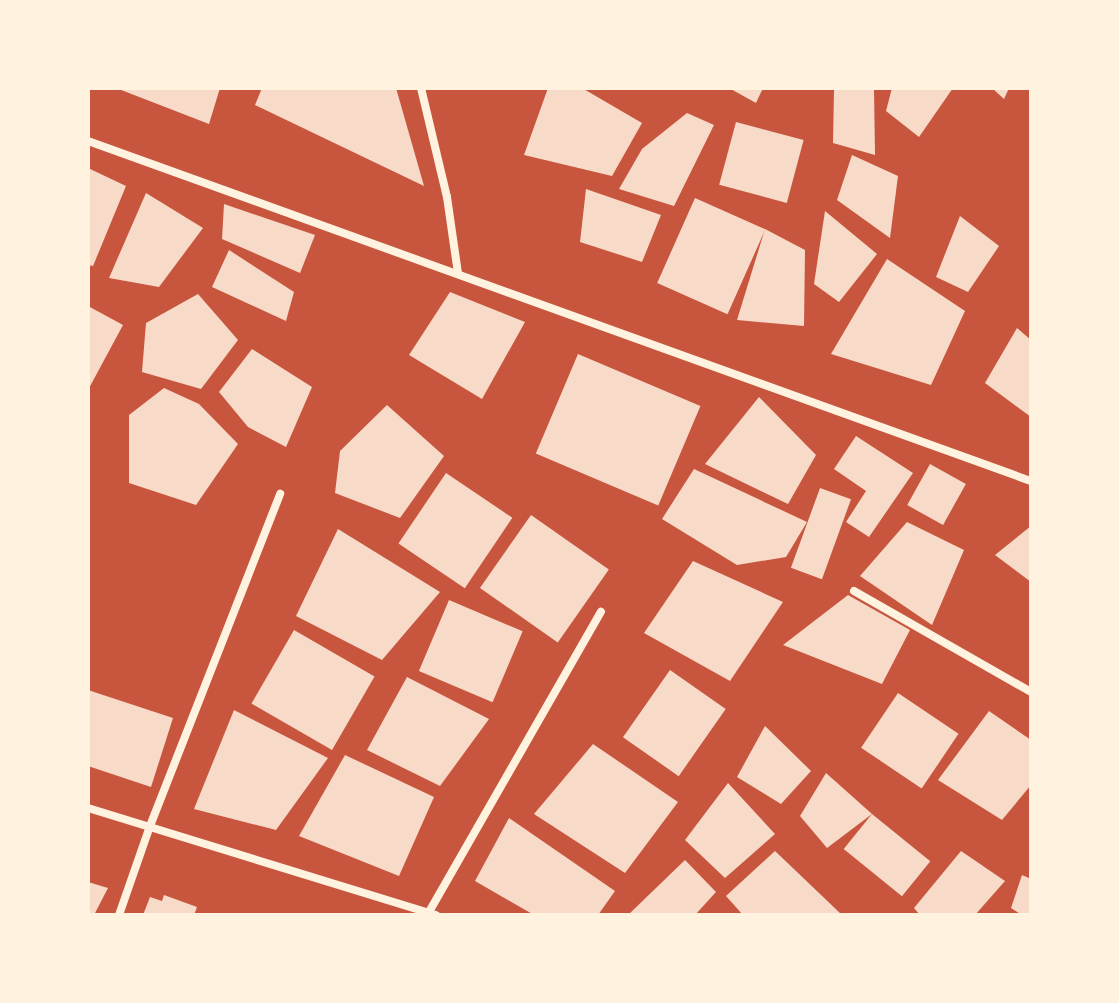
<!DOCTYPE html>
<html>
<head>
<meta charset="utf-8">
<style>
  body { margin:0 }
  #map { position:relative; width:1119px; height:1003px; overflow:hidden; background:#c8553d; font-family:Rubik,sans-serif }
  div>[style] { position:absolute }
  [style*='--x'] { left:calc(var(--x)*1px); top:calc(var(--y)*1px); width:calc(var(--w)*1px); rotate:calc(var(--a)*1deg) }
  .building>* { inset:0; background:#f7dbc8; transform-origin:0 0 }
  .minor>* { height:8px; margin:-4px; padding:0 4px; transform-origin:4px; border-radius:4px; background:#fff3e0 }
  span { translate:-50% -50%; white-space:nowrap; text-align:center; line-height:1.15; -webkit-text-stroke:8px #fff3e0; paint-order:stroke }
  .frame { position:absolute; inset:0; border:90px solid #fff3e0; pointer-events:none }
</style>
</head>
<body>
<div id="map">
  <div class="building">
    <div style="clip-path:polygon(116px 88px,220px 88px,209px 124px)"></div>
    <div style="clip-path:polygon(262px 88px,396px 88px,424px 186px,255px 105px)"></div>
    <div style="clip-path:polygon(548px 88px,582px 88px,642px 123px,612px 176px,524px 155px)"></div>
    <div style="clip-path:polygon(729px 88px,763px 88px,756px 103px)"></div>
    <div style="clip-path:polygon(838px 88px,874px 88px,875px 155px,833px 143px,834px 90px)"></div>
    <div style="clip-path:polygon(892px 88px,953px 88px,919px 137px,886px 111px)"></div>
    <div style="clip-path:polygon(992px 88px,1009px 88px,1004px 99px)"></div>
    <div style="clip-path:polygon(687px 113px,714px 125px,674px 206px,619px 189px,642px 149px)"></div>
    <div style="left:736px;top:122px;width:70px;height:65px;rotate:15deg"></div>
    <div style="clip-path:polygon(852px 155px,898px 176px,890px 238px,837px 200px)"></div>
    <div style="clip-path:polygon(88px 168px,126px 186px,93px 266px,88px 265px)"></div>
    <div style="clip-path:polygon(586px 189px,661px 215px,642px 262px,580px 242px)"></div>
    <div style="clip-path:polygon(146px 193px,203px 228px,159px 287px,109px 278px)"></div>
    <div style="left:695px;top:198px;width:77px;height:93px;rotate:24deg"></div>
    <div style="clip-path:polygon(224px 204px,315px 235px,300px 273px,222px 239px)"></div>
    <div style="clip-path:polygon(825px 211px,877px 254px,839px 302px,814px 284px)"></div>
    <div style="clip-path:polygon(960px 216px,999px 246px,968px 292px,936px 277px)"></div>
    <div style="clip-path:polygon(765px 229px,805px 250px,804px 326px,737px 320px)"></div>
    <div style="clip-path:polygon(229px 250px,294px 292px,286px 321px,212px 287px)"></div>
    <div style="clip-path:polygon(887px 259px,965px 311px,931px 385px,831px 354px)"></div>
    <div style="clip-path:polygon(450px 292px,525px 322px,482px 399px,409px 355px)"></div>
    <div style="clip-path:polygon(198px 294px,238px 340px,201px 389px,142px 372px,146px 323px)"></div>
    <div style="clip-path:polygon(88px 306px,123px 325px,88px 390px)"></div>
    <div style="clip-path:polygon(1017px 328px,1031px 340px,1031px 417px,985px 383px)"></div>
    <div style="clip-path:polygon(252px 349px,312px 387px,286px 447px,248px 427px,219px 392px)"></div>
    <div style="left:578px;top:354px;width:133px;height:108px;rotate:23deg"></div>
    <div style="clip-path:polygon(164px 388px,199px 404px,238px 444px,196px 505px,129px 483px,129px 415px)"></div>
    <div style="clip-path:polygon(759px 397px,816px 455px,788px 504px,705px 464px)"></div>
    <div style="clip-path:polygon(387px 405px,444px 456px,400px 518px,335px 493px,340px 451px)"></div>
    <div style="clip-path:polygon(856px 436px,913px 473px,869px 537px,846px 522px,866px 491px,834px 469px)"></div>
    <div style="left:930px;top:464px;width:41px;height:47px;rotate:29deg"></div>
    <div style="clip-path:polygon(694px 469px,807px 522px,786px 557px,737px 565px,662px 519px)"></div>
    <div style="left:446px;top:473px;width:80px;height:85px;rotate:34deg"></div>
    <div style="left:820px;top:488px;width:33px;height:85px;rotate:20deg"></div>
    <div style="left:531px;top:515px;width:95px;height:89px;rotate:35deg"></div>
    <div style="clip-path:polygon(907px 522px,964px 550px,932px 625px,860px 576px)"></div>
    <div style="clip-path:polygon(1031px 526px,1031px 582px,995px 555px)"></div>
    <div style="clip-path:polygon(338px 529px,440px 592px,382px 660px,296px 616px)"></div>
    <div style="clip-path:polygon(693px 561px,783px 602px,730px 681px,644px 633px)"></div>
    <div style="clip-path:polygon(848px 595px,910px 630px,882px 684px,783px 645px)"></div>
    <div style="left:449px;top:600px;width:80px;height:77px;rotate:23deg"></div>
    <div style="left:294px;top:630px;width:93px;height:85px;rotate:30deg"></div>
    <div style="left:670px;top:670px;width:68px;height:82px;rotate:35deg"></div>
    <div style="clip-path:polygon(407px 677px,489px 719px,440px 786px,367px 750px)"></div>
    <div style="clip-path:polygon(88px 690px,173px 718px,151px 787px,88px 766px)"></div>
    <div style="left:898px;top:693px;width:73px;height:66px;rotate:34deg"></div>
    <div style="clip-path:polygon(234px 710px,328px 758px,276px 830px,194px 809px)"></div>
    <div style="clip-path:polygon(989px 711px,1031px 740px,1031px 785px,1002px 820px,938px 780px)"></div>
    <div style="clip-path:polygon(765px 726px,811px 771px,781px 804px,737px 777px)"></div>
    <div style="clip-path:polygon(593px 744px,678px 802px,625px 873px,534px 814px)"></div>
    <div style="clip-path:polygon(345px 755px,434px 797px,399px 876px,299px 836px)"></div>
    <div style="clip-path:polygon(826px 773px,872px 814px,827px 848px,800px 816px)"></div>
    <div style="clip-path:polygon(728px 783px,775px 834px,725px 878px,685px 840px)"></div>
    <div style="left:872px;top:814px;width:75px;height:45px;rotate:39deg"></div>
    <div style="clip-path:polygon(509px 818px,615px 891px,598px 915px,534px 915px,475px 881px)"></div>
    <div style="clip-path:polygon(775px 851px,842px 915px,743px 915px,726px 896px)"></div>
    <div style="clip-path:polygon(961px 851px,1005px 881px,975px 915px,920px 915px,914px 908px)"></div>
    <div style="clip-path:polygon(685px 860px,716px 892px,695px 915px,628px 915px)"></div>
    <div style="clip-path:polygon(1022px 875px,1031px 879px,1031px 915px,1022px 915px,1011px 908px)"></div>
    <div style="clip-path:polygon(88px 882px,108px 888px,94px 915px,88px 915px)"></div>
    <div style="clip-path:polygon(164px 895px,197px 907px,194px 915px,143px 915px,150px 897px,162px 901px)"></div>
  </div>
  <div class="minor">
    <div style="--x:421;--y:88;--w:112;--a:76.6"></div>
    <div style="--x:447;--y:197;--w:77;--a:81.8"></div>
    <div style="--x:88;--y:141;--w:1002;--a:19.83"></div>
    <div style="--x:854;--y:591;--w:204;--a:29.7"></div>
    <div style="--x:88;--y:808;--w:364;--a:17.1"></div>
    <div style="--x:429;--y:912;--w:346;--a:-60.2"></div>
    <div style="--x:119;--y:915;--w:94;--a:-70.8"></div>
    <div style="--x:150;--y:826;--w:357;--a:-68.6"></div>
  </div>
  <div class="frame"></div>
</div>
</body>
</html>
